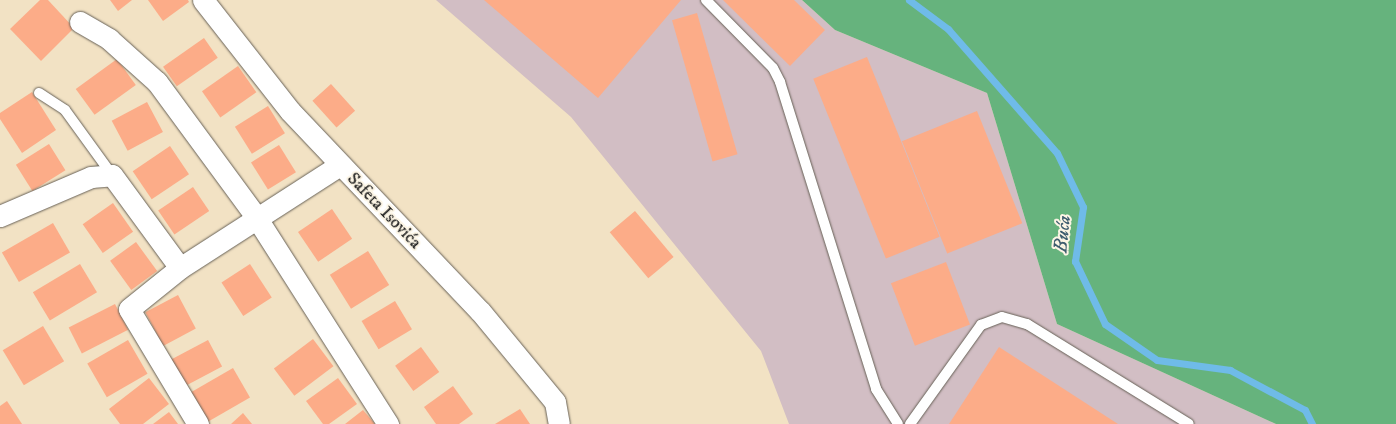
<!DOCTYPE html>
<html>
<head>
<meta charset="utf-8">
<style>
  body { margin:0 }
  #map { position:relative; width:1396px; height:424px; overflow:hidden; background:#f2e2c4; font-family:"IM FELL DW Pica",serif }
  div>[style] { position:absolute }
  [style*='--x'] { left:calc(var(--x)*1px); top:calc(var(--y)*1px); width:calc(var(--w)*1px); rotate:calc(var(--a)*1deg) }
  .industrial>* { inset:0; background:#d2bec4 }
  .forest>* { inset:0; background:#66b37d }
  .stream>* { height:7px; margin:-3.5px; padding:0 3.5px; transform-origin:3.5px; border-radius:3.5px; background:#6fbbe8 }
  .building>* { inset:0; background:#fcac88; transform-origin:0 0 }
  .roads { filter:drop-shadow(0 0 1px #676157) drop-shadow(0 0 1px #676157) }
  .service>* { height:10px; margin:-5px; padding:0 5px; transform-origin:5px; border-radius:5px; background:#fff }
  .minor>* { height:21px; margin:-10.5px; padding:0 10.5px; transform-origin:10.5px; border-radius:10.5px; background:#fff }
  span { translate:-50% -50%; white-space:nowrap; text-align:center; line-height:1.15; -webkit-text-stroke:4px #fcf5e5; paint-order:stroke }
  .street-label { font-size:18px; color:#1c1c1c }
  .water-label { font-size:19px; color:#3d5c6e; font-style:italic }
</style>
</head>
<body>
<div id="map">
  <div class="industrial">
    <div style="clip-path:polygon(436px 0,802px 0,835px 30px,987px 93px,1057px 324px,1276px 424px,789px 424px,761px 351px,571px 117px)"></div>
  </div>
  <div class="forest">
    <div style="clip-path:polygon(802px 0,1396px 0,1396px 424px,1276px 424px,1057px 324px,987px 93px,835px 30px)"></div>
  </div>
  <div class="stream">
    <div style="--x:909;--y:0;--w:49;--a:36.6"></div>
    <div style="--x:948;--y:29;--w:165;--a:48.7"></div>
    <div style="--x:1057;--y:153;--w:60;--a:64.3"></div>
    <div style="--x:1083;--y:207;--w:55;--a:98.4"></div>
    <div style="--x:1075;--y:261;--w:70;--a:64.5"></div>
    <div style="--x:1105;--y:324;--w:63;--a:34.7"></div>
    <div style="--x:1157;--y:360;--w:74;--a:7.8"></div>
    <div style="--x:1230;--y:370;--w:85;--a:28.1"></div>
    <div style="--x:1305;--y:410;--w:16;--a:63"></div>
  </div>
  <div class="building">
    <div style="clip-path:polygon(40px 0,48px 0,74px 28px,41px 61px,10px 29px)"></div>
    <div style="clip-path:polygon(110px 0,132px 0,118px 11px)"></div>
    <div style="clip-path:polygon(148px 0,188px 0,189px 2px,163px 21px)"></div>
    <div style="clip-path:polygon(484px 0,681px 0,598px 98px)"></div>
    <div style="clip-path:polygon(723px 0,794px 0,825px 30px,790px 66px)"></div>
    <div style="left:697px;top:13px;width:147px;height:26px;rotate:74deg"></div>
    <div style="left:204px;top:38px;width:24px;height:50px;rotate:55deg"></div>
    <div style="left:867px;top:57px;width:194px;height:58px;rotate:68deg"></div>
    <div style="left:117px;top:59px;width:32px;height:51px;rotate:54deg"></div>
    <div style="left:238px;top:66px;width:32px;height:44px;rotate:55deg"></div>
    <div style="left:331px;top:84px;width:36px;height:25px;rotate:48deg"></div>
    <div style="clip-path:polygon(32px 92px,56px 130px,22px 153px,0 119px,0 113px)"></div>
    <div style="left:147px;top:102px;width:34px;height:40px;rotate:62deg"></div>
    <div style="left:268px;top:106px;width:32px;height:39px;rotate:58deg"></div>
    <div style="left:977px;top:111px;width:121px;height:81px;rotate:68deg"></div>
    <div style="left:49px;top:144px;width:31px;height:39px;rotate:58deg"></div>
    <div style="left:279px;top:145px;width:32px;height:33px;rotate:58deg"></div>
    <div style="left:170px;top:146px;width:34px;height:45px;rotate:56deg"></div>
    <div style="left:193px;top:187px;width:29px;height:42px;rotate:56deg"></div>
    <div style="left:113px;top:203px;width:35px;height:37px;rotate:55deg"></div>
    <div style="left:332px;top:209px;width:36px;height:41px;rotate:56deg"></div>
    <div style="left:635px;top:211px;width:60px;height:33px;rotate:50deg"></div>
    <div style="left:53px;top:223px;width:34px;height:59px;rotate:60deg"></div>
    <div style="left:136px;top:242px;width:36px;height:32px;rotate:54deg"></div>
    <div style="left:368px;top:251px;width:40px;height:45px;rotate:58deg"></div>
    <div style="left:946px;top:262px;width:67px;height:59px;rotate:69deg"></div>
    <div style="left:80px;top:264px;width:33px;height:55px;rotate:59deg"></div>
    <div style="left:250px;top:264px;width:40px;height:34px;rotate:57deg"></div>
    <div style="left:178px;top:295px;width:38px;height:37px;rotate:62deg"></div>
    <div style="left:395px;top:301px;width:33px;height:39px;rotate:59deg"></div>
    <div style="left:115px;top:304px;width:29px;height:52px;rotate:63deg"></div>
    <div style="left:43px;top:326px;width:41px;height:47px;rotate:59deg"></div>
    <div style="left:313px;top:339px;width:34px;height:49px;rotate:53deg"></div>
    <div style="left:128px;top:340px;width:39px;height:47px;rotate:60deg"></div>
    <div style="left:208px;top:340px;width:30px;height:46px;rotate:62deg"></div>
    <div style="left:421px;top:347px;width:31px;height:32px;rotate:54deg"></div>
    <div style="clip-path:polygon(999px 347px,1118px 424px,949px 424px)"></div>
    <div style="left:233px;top:368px;width:34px;height:55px;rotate:60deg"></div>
    <div style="clip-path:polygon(149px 378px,169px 404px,143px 424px,120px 424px,109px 409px)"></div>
    <div style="clip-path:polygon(338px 378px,357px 404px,329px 424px,323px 424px,306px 401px)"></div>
    <div style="clip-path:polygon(453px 386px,473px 414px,459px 424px,436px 424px,424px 407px)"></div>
    <div style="clip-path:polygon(7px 401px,22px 424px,0 424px,0 406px)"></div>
    <div style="clip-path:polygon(520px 409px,530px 424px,495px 424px)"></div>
    <div style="clip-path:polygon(363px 410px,375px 424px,345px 424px)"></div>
    <div style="clip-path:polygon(169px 412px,178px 424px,153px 424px)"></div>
    <div style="clip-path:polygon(243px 413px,252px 424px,231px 424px)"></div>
  </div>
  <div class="roads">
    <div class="service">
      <div style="--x:706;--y:0;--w:95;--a:45.4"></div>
      <div style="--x:773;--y:68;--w:16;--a:63"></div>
      <div style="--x:780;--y:82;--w:322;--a:72.6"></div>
      <div style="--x:876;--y:389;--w:41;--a:57.8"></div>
      <div style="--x:39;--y:93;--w:31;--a:33"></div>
      <div style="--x:65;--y:110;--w:80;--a:54.1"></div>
      <div style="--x:910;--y:424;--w:122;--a:-54.4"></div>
      <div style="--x:981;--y:325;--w:22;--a:-21"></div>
      <div style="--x:1002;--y:317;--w:26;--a:16"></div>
      <div style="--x:1027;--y:324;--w:190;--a:31.7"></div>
    </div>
    <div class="minor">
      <div style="--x:203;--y:0;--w:141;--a:51.9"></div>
      <div style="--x:290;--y:111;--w:276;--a:46.5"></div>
      <div style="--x:480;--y:311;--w:118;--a:50.5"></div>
      <div style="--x:555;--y:402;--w:22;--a:80"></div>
      <div style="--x:80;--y:22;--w:34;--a:30"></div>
      <div style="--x:109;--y:39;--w:64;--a:41.9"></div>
      <div style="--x:157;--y:82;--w:167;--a:53.7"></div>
      <div style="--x:256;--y:217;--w:246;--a:57.5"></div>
      <div style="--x:0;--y:216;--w:99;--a:-23.2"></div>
      <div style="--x:91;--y:177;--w:21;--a:-5"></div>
      <div style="--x:112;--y:175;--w:115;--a:53.8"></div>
      <div style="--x:198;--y:424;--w:134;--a:-121"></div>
      <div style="--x:129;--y:309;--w:65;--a:-38.8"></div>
      <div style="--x:180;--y:268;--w:190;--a:-32.8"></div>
    </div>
  </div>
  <div class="street-label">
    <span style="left:384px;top:211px;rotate:46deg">Safeta Isovića</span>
  </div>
  <div class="water-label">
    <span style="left:1063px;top:234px;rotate:-84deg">Buća</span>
  </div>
</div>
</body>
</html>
